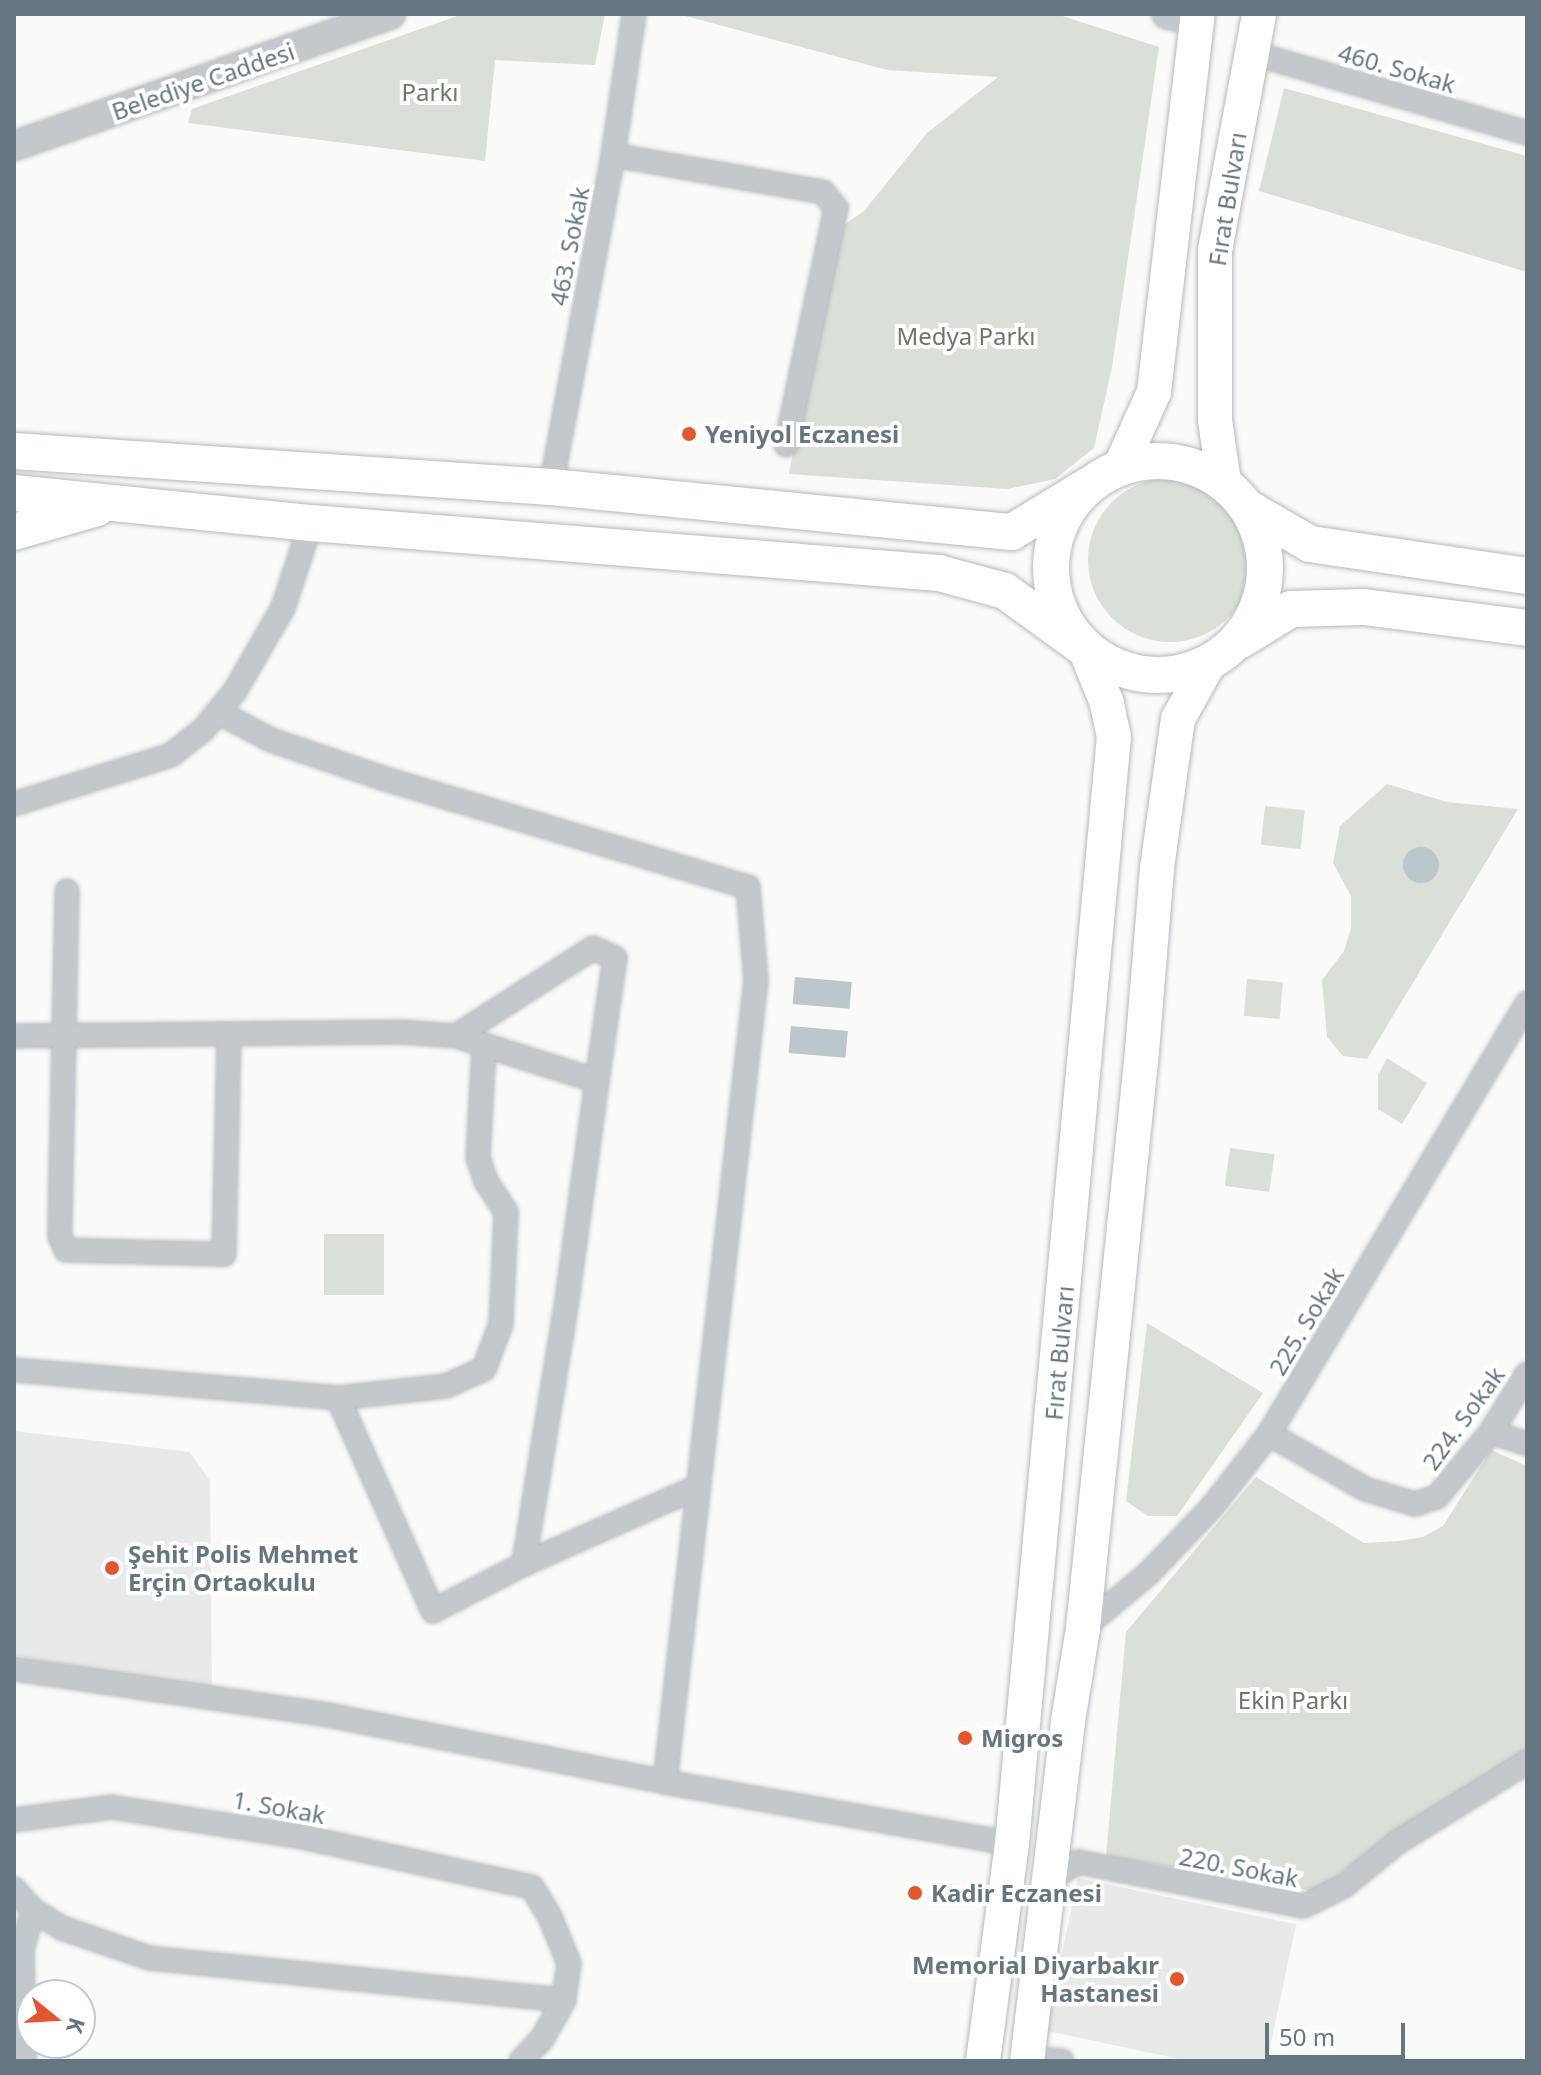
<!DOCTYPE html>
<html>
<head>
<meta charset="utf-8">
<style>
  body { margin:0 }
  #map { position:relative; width:1541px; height:2075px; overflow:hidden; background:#fafaf8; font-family:"Noto Sans",sans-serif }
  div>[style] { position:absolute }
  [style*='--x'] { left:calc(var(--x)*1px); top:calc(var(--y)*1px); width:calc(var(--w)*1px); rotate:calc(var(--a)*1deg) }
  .built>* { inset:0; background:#e8e9e9; transform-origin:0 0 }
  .green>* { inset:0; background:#dadfd7; transform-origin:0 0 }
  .round { border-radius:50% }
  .water>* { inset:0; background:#bbc7cb; transform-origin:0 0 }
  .roads { filter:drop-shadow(0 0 2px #b5babe) drop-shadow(0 0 2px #b5babe) }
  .minor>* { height:22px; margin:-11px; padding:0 11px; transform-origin:11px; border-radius:11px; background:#c3c8cc }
  .tertiary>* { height:28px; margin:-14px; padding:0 14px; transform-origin:14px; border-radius:14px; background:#c3c8cc }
  .primary>* { height:34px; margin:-17px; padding:0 17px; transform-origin:17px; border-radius:17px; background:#fff }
  .trunk>* { height:36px; margin:-18px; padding:0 18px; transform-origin:18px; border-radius:18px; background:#fff }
  .trunk>.ring { margin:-18px; padding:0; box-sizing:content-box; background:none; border:36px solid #fff; border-radius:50% }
  .dots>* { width:22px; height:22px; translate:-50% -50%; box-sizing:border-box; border:4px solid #fff; border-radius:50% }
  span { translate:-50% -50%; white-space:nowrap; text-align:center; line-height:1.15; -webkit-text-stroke:8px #fff; paint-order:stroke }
  .street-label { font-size:24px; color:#657683 }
  .park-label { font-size:24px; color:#687a64 }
  .poi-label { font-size:24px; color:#657683; font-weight:700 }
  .left { translate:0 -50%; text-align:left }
  .right { translate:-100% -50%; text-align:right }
  .frame { position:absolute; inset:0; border:16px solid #657683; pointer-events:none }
  .north { position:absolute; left:16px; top:1979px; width:80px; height:80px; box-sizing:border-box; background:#fff; border:2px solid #c1c8cd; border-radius:50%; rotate:108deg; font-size:22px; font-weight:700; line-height:32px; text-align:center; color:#657683 }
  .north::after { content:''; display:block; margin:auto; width:28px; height:36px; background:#e4572e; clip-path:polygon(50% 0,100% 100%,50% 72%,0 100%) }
  .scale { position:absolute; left:1265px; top:2023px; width:140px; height:36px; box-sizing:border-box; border:4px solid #657683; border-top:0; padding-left:10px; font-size:24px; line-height:28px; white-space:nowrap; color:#657683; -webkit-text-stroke:6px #fff; paint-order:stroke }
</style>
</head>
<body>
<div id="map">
  <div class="built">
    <div style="clip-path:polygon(14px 1431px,190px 1452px,210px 1481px,212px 1692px,14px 1655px)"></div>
    <div style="left:1078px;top:1878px;width:223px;height:156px;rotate:12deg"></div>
  </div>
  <div class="green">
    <div style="clip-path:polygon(463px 14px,605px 14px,595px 65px,495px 60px,485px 161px,188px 123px,192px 109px)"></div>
    <div style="clip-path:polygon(678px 14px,1056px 14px,1159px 47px,1112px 367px,1094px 448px,1055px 479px,1007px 489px,789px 474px,837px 230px,864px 211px,927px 133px,998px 77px,887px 70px)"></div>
    <div style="clip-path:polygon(1284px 88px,1527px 156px,1527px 272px,1259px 191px)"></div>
    <div class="round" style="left:1088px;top:478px;width:164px;height:164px"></div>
    <div style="clip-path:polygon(1387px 784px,1447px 802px,1518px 809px,1367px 1059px,1343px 1056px,1327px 1037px,1322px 980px,1344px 951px,1351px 928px,1351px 896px,1333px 863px,1340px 826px)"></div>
    <div style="left:1265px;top:806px;width:40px;height:39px;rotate:6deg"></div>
    <div style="left:1247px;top:979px;width:36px;height:37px;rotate:5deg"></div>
    <div style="clip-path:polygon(1387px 1058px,1427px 1083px,1402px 1124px,1378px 1109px,1378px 1075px)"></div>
    <div style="left:1230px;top:1148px;width:45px;height:38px;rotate:8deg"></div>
    <div style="left:324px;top:1234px;width:60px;height:61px"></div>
    <div style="clip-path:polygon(1147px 1323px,1263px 1393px,1177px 1516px,1148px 1516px,1126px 1501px)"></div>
    <div style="clip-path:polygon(1491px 1450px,1527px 1466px,1527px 1754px,1340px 1873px,1318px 1892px,1106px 1856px,1126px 1632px,1256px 1477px,1364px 1543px,1399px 1541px,1423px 1537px,1443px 1526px)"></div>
  </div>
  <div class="water">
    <div class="round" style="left:1403px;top:847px;width:36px;height:36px"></div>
    <div style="left:795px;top:977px;width:57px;height:27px;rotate:5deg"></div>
    <div style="left:791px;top:1026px;width:57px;height:27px;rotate:5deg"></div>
  </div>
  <div class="roads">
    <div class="minor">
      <div style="--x:1252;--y:53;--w:286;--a:16.2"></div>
      <div style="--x:613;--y:155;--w:213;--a:10"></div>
      <div style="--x:823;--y:192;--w:21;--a:51"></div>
      <div style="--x:836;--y:208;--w:242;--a:101.9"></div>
      <div style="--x:551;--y:487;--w:338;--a:-79.4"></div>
      <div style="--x:613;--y:155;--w:143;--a:-81.5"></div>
      <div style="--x:218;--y:712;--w:60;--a:27.8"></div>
      <div style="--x:271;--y:740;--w:117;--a:18.9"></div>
      <div style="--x:382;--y:778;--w:382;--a:16.6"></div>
      <div style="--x:748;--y:887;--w:93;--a:85.1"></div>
      <div style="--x:756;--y:980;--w:807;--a:96.47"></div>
      <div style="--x:14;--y:804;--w:164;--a:-17.3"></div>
      <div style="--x:171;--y:755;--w:42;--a:-38.2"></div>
      <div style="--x:204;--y:729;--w:49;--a:-50.8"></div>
      <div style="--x:235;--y:691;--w:96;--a:-60"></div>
      <div style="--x:283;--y:608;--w:89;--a:-71.8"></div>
      <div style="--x:67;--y:891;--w:345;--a:91.2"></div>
      <div style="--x:60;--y:1236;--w:15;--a:67"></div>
      <div style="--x:66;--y:1250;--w:158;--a:1.5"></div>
      <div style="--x:224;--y:1254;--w:220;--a:-88.7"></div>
      <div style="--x:14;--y:1036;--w:387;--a:-0.6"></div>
      <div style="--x:401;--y:1032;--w:55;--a:4.2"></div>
      <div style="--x:456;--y:1036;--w:148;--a:17.7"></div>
      <div style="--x:597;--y:1081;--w:215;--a:97.8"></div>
      <div style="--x:568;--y:1294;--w:274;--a:99.3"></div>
      <div style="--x:456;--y:1036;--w:163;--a:-32.7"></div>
      <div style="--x:593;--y:948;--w:24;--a:24"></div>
      <div style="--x:615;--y:958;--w:124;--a:98.3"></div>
      <div style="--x:14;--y:1370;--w:325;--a:4.9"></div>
      <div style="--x:338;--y:1398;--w:233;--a:66"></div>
      <div style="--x:433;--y:1611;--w:102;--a:-27.3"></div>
      <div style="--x:524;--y:1564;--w:190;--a:-23.9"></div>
      <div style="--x:338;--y:1398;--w:109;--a:-6.3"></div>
      <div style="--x:446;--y:1386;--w:42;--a:-24.1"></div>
      <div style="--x:484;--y:1369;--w:48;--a:-69.3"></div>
      <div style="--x:501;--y:1324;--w:112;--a:-87.4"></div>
      <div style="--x:506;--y:1212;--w:37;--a:-123"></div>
      <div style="--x:486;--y:1181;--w:24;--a:-109"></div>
      <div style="--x:478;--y:1158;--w:111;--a:-86.9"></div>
      <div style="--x:1491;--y:1432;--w:38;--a:18"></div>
      <div style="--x:1269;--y:1434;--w:111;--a:29.8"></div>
      <div style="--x:1365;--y:1489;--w:52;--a:16.7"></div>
      <div style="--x:1415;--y:1504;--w:23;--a:-18"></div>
      <div style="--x:1437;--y:1497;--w:85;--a:-50.3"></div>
      <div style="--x:1491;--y:1432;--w:68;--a:-58.2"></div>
      <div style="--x:1083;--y:1628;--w:86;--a:-39.8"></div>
      <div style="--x:1149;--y:1573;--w:91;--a:-46.3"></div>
      <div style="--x:1212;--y:1507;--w:93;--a:-52"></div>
      <div style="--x:1269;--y:1434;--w:502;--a:-59.09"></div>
      <div style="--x:14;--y:1669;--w:317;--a:8.3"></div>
      <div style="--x:328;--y:1715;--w:344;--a:11.2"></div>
      <div style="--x:665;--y:1782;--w:352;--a:10.1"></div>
      <div style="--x:14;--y:1820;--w:98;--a:-7.6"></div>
      <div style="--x:111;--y:1807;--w:193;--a:8.9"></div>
      <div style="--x:302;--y:1837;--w:235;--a:12.3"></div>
      <div style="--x:532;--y:1887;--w:35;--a:59"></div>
      <div style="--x:550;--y:1917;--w:50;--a:67.6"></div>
      <div style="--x:569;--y:1963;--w:37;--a:98"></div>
      <div style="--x:564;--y:2000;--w:45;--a:119.4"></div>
      <div style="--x:542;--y:2039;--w:30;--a:134"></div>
      <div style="--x:1048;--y:1879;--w:35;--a:-29"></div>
      <div style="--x:1079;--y:1862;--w:229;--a:11.1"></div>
      <div style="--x:1304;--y:1906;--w:45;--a:-26.6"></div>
      <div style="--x:1344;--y:1886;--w:70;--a:-39.2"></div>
      <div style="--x:1398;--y:1842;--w:152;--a:-31.8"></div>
      <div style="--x:14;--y:1889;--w:28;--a:48"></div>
      <div style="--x:33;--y:1910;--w:34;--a:32"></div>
      <div style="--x:62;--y:1928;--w:92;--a:19"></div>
      <div style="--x:149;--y:1958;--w:417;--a:5.8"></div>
      <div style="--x:1027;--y:2058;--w:35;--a:5"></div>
      <div style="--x:24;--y:2061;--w:111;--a:-91"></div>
      <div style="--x:22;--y:1950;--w:41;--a:-74.6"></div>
    </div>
    <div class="tertiary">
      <div style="--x:1167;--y:14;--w:31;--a:13"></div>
      <div style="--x:14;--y:146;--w:399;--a:-19.3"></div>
    </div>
    <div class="primary">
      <div style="--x:1120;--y:467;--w:82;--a:-65.6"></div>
      <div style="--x:1154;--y:392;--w:381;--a:-83.4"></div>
      <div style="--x:1224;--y:482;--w:63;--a:-98.3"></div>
      <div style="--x:1215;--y:420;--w:170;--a:-90"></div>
      <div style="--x:1215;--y:250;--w:240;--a:-79.4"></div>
      <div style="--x:983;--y:2061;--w:219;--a:-82.4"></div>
      <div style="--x:1012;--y:1844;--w:1112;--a:-84.74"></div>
      <div style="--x:1114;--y:737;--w:35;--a:-102"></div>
      <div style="--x:1107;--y:703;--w:58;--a:-112.2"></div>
      <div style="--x:1027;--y:2061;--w:342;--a:-83.1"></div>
      <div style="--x:1068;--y:1721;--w:94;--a:-80.8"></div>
      <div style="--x:1083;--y:1628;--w:580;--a:-84.16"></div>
      <div style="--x:1142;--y:1051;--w:184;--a:-85.3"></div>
      <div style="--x:1157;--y:868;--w:150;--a:-82"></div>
      <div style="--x:1178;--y:719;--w:62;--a:-60.9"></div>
    </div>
    <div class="trunk">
      <div style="--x:14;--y:451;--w:538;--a:3.84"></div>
      <div style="--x:551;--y:487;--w:463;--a:5.6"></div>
      <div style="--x:1012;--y:532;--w:90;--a:-31.4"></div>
      <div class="ring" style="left:1051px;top:461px;width:178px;height:178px"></div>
      <div style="--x:14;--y:493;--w:299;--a:5.8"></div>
      <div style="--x:311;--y:523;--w:630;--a:4.55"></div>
      <div style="--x:939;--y:573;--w:68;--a:15.3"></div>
      <div style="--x:1005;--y:591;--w:99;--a:35.9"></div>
      <div style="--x:1248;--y:508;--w:72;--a:30.1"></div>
      <div style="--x:1310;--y:544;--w:219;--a:8.4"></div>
      <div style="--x:14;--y:532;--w:86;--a:-16.1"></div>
      <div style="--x:1241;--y:640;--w:59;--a:-31.8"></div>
      <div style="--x:1291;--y:609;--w:73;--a:-1.6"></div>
      <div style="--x:1364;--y:607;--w:164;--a:7.3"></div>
    </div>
  </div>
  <div class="dots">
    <div style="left:689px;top:434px;background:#e4572e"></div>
    <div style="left:112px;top:1568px;background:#e4572e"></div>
    <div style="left:965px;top:1738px;background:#e4572e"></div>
    <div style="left:915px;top:1893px;background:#e4572e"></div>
    <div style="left:1177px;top:1979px;background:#e4572e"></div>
  </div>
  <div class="street-label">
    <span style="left:1397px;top:68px;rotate:16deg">460. Sokak</span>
    <span style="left:203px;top:81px;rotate:-19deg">Belediye Caddesi</span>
    <span style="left:1227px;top:199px;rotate:-81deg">Fırat Bulvarı</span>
    <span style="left:569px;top:246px;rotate:-79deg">463. Sokak</span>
    <span style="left:1306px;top:1321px;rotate:-59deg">225. Sokak</span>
    <span style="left:1059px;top:1353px;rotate:-85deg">Fırat Bulvarı</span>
    <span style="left:1463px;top:1418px;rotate:-54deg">224. Sokak</span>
    <span style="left:279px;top:1807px;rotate:10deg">1. Sokak</span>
    <span style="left:1239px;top:1867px;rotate:11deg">220. Sokak</span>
  </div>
  <div class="park-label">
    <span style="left:430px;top:92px">Parkı</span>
    <span style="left:966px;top:336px">Medya Parkı</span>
    <span style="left:1293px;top:1700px">Ekin Parkı</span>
  </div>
  <div class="poi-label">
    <span class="left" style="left:705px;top:434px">Yeniyol Eczanesi</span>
    <span class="left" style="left:128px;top:1568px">Şehit Polis Mehmet<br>Erçin Ortaokulu</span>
    <span class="left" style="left:981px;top:1738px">Migros</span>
    <span class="left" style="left:931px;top:1893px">Kadir Eczanesi</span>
    <span class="right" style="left:1159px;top:1979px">Memorial Diyarbakır<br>Hastanesi</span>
  </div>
  <div class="frame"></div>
  <div class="north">K</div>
  <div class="scale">50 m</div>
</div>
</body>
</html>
